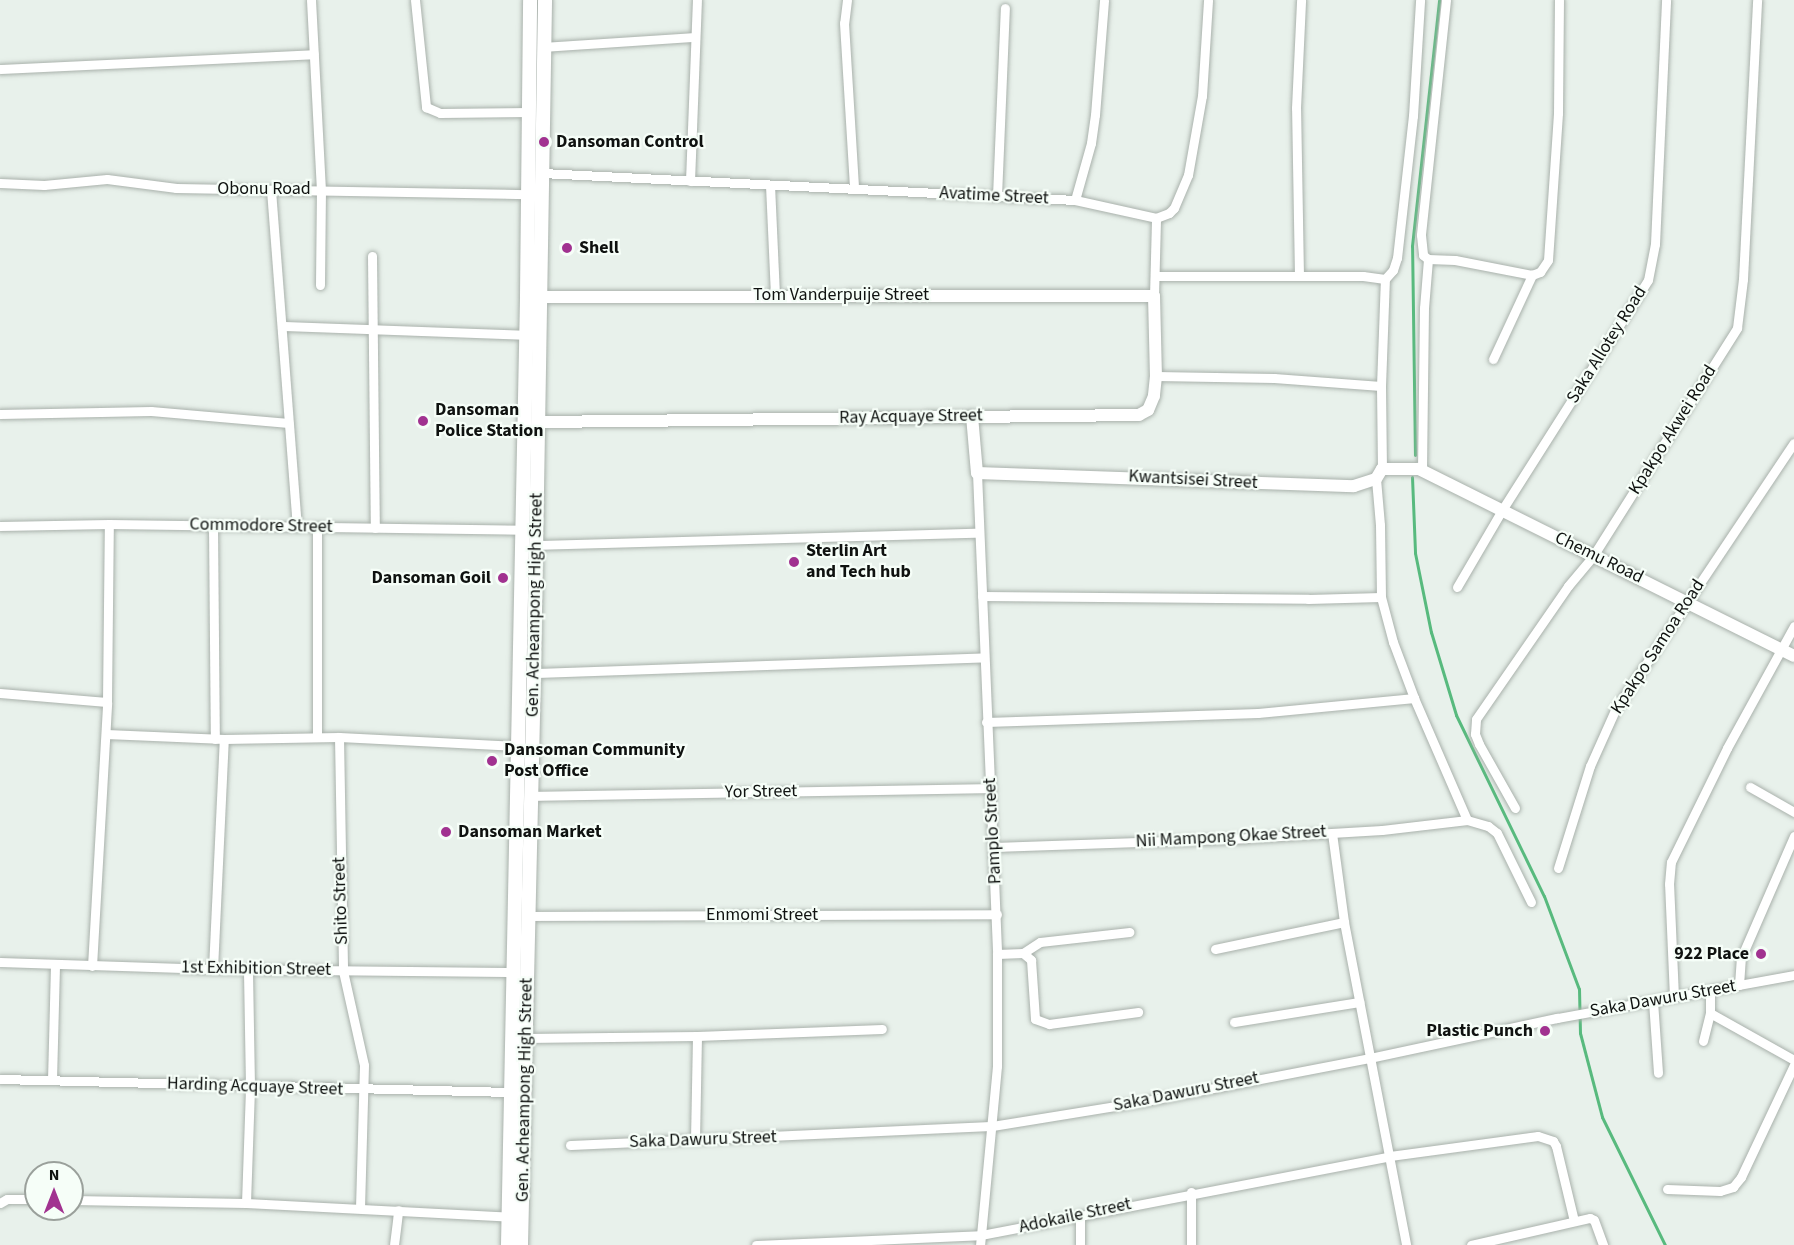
<!DOCTYPE html>
<html>
<head>
<meta charset="utf-8">
<style>
  body { margin:0 }
  #map { position:relative; width:1794px; height:1245px; overflow:hidden; background:#e8f1eb; font-family:"Source Sans 3",sans-serif }
  div>[style] { position:absolute }
  [style*='--x'] { left:calc(var(--x)*1px); top:calc(var(--y)*1px); width:calc(var(--w)*1px); rotate:calc(var(--a)*1deg) }
  .stream>* { height:3px; margin:-1.5px; padding:0 1.5px; transform-origin:1.5px; border-radius:1.5px; background:#58ba7e }
  .roads { filter:drop-shadow(0 0 2px #a9b1ab) drop-shadow(0 0 2px #a9b1ab) }
  .minor>* { height:9px; margin:-4.5px; padding:0 4.5px; transform-origin:4.5px; border-radius:4.5px; background:#fff }
  .tertiary>* { height:12px; margin:-6px; padding:0 6px; transform-origin:6px; border-radius:6px; background:#fff }
  .secondary>* { height:14px; margin:-7px; padding:0 7px; transform-origin:7px; border-radius:7px; background:#fff }
  .dots>* { width:16px; height:16px; translate:-50% -50%; box-sizing:border-box; border:3px solid #f6fef8; border-radius:50% }
  span { translate:-50% -50%; white-space:nowrap; text-align:center; line-height:1.15; -webkit-text-stroke:4.5px #f6fef8; paint-order:stroke }
  .poi-label { font-size:18px; color:#0f1210; font-weight:700 }
  .left { translate:0 -50%; text-align:left }
  .right { translate:-100% -50%; text-align:right }
  .street-label { font-size:18px; color:#0f1210 }
  .north { position:absolute; left:24px; top:1161px; width:60px; height:60px; box-sizing:border-box; background:#f6fef8; border:2px solid #9aa09b; border-radius:50%; rotate:0deg; font-size:16px; font-weight:700; line-height:24px; text-align:center; color:#0f1210 }
  .north::after { content:''; display:block; margin:auto; width:21px; height:27px; background:#a13290; clip-path:polygon(50% 0,100% 100%,50% 72%,0 100%) }
</style>
</head>
<body>
<div id="map">
  <div class="stream">
    <div style="--x:1415;--y:455;--w:209;--a:-90.8"></div>
    <div style="--x:1412;--y:246;--w:247;--a:-83.7"></div>
    <div style="--x:1412;--y:477;--w:76;--a:87.7"></div>
    <div style="--x:1415;--y:553;--w:81;--a:78.6"></div>
    <div style="--x:1431;--y:632;--w:87;--a:73.2"></div>
    <div style="--x:1456;--y:715;--w:201;--a:64.1"></div>
    <div style="--x:1544;--y:896;--w:99;--a:69.4"></div>
    <div style="--x:1579;--y:989;--w:44;--a:88.7"></div>
    <div style="--x:1580;--y:1033;--w:87;--a:75.3"></div>
    <div style="--x:1602;--y:1117;--w:143;--a:63.8"></div>
  </div>
  <div class="roads">
    <div class="minor">
      <div style="--x:311;--y:0;--w:189;--a:87"></div>
      <div style="--x:321;--y:189;--w:96;--a:90.6"></div>
      <div style="--x:415;--y:0;--w:108;--a:84.1"></div>
      <div style="--x:426;--y:107;--w:15;--a:23"></div>
      <div style="--x:440;--y:113;--w:89;--a:-0.6"></div>
      <div style="--x:847;--y:0;--w:23;--a:97"></div>
      <div style="--x:844;--y:23;--w:165;--a:86.5"></div>
      <div style="--x:1446;--y:0;--w:236;--a:96.1"></div>
      <div style="--x:1421;--y:235;--w:20;--a:84"></div>
      <div style="--x:1423;--y:255;--w:6;--a:39"></div>
      <div style="--x:1428;--y:259;--w:27;--a:2"></div>
      <div style="--x:1455;--y:260;--w:78;--a:11"></div>
      <div style="--x:1532;--y:275;--w:9;--a:-21"></div>
      <div style="--x:1540;--y:272;--w:14;--a:-56"></div>
      <div style="--x:1548;--y:260;--w:147;--a:-86.1"></div>
      <div style="--x:1558;--y:113;--w:113;--a:-89.5"></div>
      <div style="--x:543;--y:47;--w:152;--a:-3.8"></div>
      <div style="--x:0;--y:69;--w:314;--a:-2.7"></div>
      <div style="--x:542;--y:173;--w:534;--a:2.9"></div>
      <div style="--x:1075;--y:200;--w:83;--a:12.5"></div>
      <div style="--x:690;--y:181;--w:181;--a:-87.8"></div>
      <div style="--x:0;--y:183;--w:44;--a:2.6"></div>
      <div style="--x:44;--y:185;--w:63;--a:-5.4"></div>
      <div style="--x:107;--y:179;--w:70;--a:7.4"></div>
      <div style="--x:176;--y:188;--w:352;--a:1"></div>
      <div style="--x:770;--y:185;--w:110;--a:87.4"></div>
      <div style="--x:271;--y:190;--w:338;--a:85.6"></div>
      <div style="--x:997;--y:196;--w:188;--a:-87.6"></div>
      <div style="--x:1075;--y:200;--w:59;--a:-74.3"></div>
      <div style="--x:1091;--y:143;--w:28;--a:-82"></div>
      <div style="--x:1095;--y:115;--w:115;--a:-85.5"></div>
      <div style="--x:1156;--y:218;--w:14;--a:-21"></div>
      <div style="--x:1169;--y:213;--w:7;--a:-45"></div>
      <div style="--x:1174;--y:208;--w:36;--a:-67"></div>
      <div style="--x:1188;--y:175;--w:80;--a:-80"></div>
      <div style="--x:1202;--y:96;--w:96;--a:-86.4"></div>
      <div style="--x:372;--y:256;--w:272;--a:89.4"></div>
      <div style="--x:1155;--y:276;--w:208;--a:0"></div>
      <div style="--x:1363;--y:276;--w:22;--a:8"></div>
      <div style="--x:1299;--y:276;--w:168;--a:-91"></div>
      <div style="--x:1296;--y:108;--w:108;--a:-87.3"></div>
      <div style="--x:1385;--y:279;--w:12;--a:-48"></div>
      <div style="--x:1393;--y:270;--w:13;--a:-72"></div>
      <div style="--x:1397;--y:258;--w:143;--a:-83.6"></div>
      <div style="--x:1413;--y:116;--w:116;--a:-86.5"></div>
      <div style="--x:1154;--y:296;--w:78;--a:-88.5"></div>
      <div style="--x:282;--y:326;--w:244;--a:2.1"></div>
      <div style="--x:1493;--y:359;--w:93;--a:-65.1"></div>
      <div style="--x:1156;--y:376;--w:118;--a:1"></div>
      <div style="--x:1274;--y:378;--w:107;--a:4.3"></div>
      <div style="--x:0;--y:414;--w:151;--a:-1.1"></div>
      <div style="--x:151;--y:411;--w:138;--a:5"></div>
      <div style="--x:1382;--y:469;--w:83;--a:-90.7"></div>
      <div style="--x:1381;--y:386;--w:107;--a:-87.9"></div>
      <div style="--x:1422;--y:471;--w:163;--a:-89.3"></div>
      <div style="--x:1424;--y:308;--w:49;--a:-85.3"></div>
      <div style="--x:977;--y:473;--w:481;--a:87.6"></div>
      <div style="--x:997;--y:954;--w:112;--a:90"></div>
      <div style="--x:997;--y:1066;--w:180;--a:95.4"></div>
      <div style="--x:1376;--y:479;--w:46;--a:85"></div>
      <div style="--x:1380;--y:525;--w:72;--a:89.2"></div>
      <div style="--x:1381;--y:597;--w:47;--a:75.1"></div>
      <div style="--x:1393;--y:642;--w:60;--a:69.4"></div>
      <div style="--x:1414;--y:698;--w:133;--a:66.5"></div>
      <div style="--x:213;--y:525;--w:214;--a:89.5"></div>
      <div style="--x:0;--y:526;--w:109;--a:-1.1"></div>
      <div style="--x:109;--y:524;--w:414;--a:0.8"></div>
      <div style="--x:317;--y:527;--w:210;--a:90"></div>
      <div style="--x:536;--y:545;--w:443;--a:-1.6"></div>
      <div style="--x:1457;--y:587;--w:89;--a:-59.7"></div>
      <div style="--x:1502;--y:510;--w:272;--a:-57.6"></div>
      <div style="--x:1648;--y:280;--w:37;--a:-79"></div>
      <div style="--x:1655;--y:244;--w:244;--a:-87.4"></div>
      <div style="--x:982;--y:596;--w:326;--a:0.5"></div>
      <div style="--x:1308;--y:599;--w:73;--a:-1.6"></div>
      <div style="--x:534;--y:673;--w:450;--a:-2"></div>
      <div style="--x:0;--y:693;--w:107;--a:4.8"></div>
      <div style="--x:986;--y:722;--w:272;--a:-1.9"></div>
      <div style="--x:1258;--y:713;--w:157;--a:-5.5"></div>
      <div style="--x:106;--y:734;--w:118;--a:2.4"></div>
      <div style="--x:224;--y:739;--w:115;--a:-1"></div>
      <div style="--x:339;--y:737;--w:179;--a:2.9"></div>
      <div style="--x:339;--y:737;--w:234;--a:89"></div>
      <div style="--x:343;--y:971;--w:96;--a:77.4"></div>
      <div style="--x:364;--y:1065;--w:143;--a:91.6"></div>
      <div style="--x:1750;--y:787;--w:51;--a:29.6"></div>
      <div style="--x:531;--y:796;--w:460;--a:-1"></div>
      <div style="--x:1515;--y:808;--w:73;--a:-119.4"></div>
      <div style="--x:1479;--y:744;--w:11;--a:-112"></div>
      <div style="--x:1475;--y:734;--w:15;--a:-86"></div>
      <div style="--x:1476;--y:719;--w:162;--a:-55.3"></div>
      <div style="--x:1568;--y:586;--w:39;--a:-50"></div>
      <div style="--x:1593;--y:556;--w:270;--a:-57.7"></div>
      <div style="--x:1737;--y:328;--w:49;--a:-83"></div>
      <div style="--x:1743;--y:279;--w:279;--a:-87.1"></div>
      <div style="--x:1332;--y:833;--w:90;--a:82.3"></div>
      <div style="--x:1344;--y:922;--w:329;--a:79.1"></div>
      <div style="--x:994;--y:847;--w:253;--a:-2"></div>
      <div style="--x:1247;--y:838;--w:135;--a:-3.4"></div>
      <div style="--x:1382;--y:830;--w:86;--a:-6.7"></div>
      <div style="--x:1467;--y:820;--w:22;--a:16"></div>
      <div style="--x:1488;--y:826;--w:11;--a:38"></div>
      <div style="--x:1497;--y:833;--w:77;--a:63.8"></div>
      <div style="--x:1558;--y:868;--w:107;--a:-72.6"></div>
      <div style="--x:1590;--y:766;--w:61;--a:-65.9"></div>
      <div style="--x:1615;--y:710;--w:321;--a:-56.2"></div>
      <div style="--x:528;--y:916;--w:469;--a:-0.2"></div>
      <div style="--x:1215;--y:949;--w:132;--a:-11.8"></div>
      <div style="--x:1023;--y:953;--w:20;--a:-33"></div>
      <div style="--x:1040;--y:942;--w:90;--a:-6.4"></div>
      <div style="--x:997;--y:954;--w:26;--a:-2"></div>
      <div style="--x:1023;--y:953;--w:11;--a:41"></div>
      <div style="--x:1031;--y:960;--w:59;--a:86.1"></div>
      <div style="--x:1035;--y:1019;--w:15;--a:20"></div>
      <div style="--x:1049;--y:1024;--w:90;--a:-7.7"></div>
      <div style="--x:0;--y:962;--w:213;--a:1.9"></div>
      <div style="--x:213;--y:969;--w:300;--a:0.6"></div>
      <div style="--x:92;--y:966;--w:264;--a:-86.7"></div>
      <div style="--x:107;--y:702;--w:178;--a:-89.4"></div>
      <div style="--x:213;--y:969;--w:230;--a:-87.3"></div>
      <div style="--x:1739;--y:985;--w:27;--a:-86"></div>
      <div style="--x:1741;--y:958;--w:133;--a:-66.5"></div>
      <div style="--x:1710;--y:991;--w:22;--a:90"></div>
      <div style="--x:1710;--y:1013;--w:96;--a:29.2"></div>
      <div style="--x:1674;--y:997;--w:113;--a:-92.5"></div>
      <div style="--x:1669;--y:884;--w:22;--a:-85"></div>
      <div style="--x:1671;--y:862;--w:127;--a:-63.8"></div>
      <div style="--x:1727;--y:748;--w:139;--a:-61.2"></div>
      <div style="--x:1653;--y:1001;--w:72;--a:86"></div>
      <div style="--x:1234;--y:1022;--w:127;--a:-9.1"></div>
      <div style="--x:525;--y:1038;--w:172;--a:-0.7"></div>
      <div style="--x:697;--y:1036;--w:185;--a:-2.2"></div>
      <div style="--x:1703;--y:1041;--w:29;--a:-76"></div>
      <div style="--x:0;--y:1079;--w:510;--a:1.46"></div>
      <div style="--x:52;--y:1080;--w:115;--a:-88.5"></div>
      <div style="--x:695;--y:1140;--w:104;--a:-88.9"></div>
      <div style="--x:570;--y:1145;--w:422;--a:-2.6"></div>
      <div style="--x:992;--y:1126;--w:151;--a:-9.2"></div>
      <div style="--x:1141;--y:1102;--w:233;--a:-10.9"></div>
      <div style="--x:1370;--y:1058;--w:191;--a:-12.1"></div>
      <div style="--x:1557;--y:1018;--w:241;--a:-10.3"></div>
      <div style="--x:1667;--y:1189;--w:53;--a:2.2"></div>
      <div style="--x:1720;--y:1191;--w:14;--a:-17"></div>
      <div style="--x:1733;--y:1187;--w:13;--a:-51"></div>
      <div style="--x:1741;--y:1177;--w:124;--a:-64.7"></div>
      <div style="--x:1191;--y:1192;--w:53;--a:90"></div>
      <div style="--x:72;--y:1200;--w:174;--a:1"></div>
      <div style="--x:246;--y:1203;--w:263;--a:3"></div>
      <div style="--x:0;--y:1203;--w:8;--a:-30"></div>
      <div style="--x:7;--y:1199;--w:29;--a:0"></div>
      <div style="--x:246;--y:1203;--w:117;--a:-88"></div>
      <div style="--x:250;--y:1086;--w:116;--a:-91"></div>
      <div style="--x:1080;--y:1215;--w:30;--a:90"></div>
      <div style="--x:394;--y:1245;--w:35;--a:-83"></div>
      <div style="--x:756;--y:1245;--w:225;--a:-2.5"></div>
      <div style="--x:981;--y:1235;--w:417;--a:-10.9"></div>
      <div style="--x:1390;--y:1156;--w:149;--a:-7.7"></div>
      <div style="--x:1538;--y:1136;--w:16;--a:18"></div>
      <div style="--x:1553;--y:1141;--w:6;--a:59"></div>
      <div style="--x:1556;--y:1146;--w:77;--a:76.5"></div>
      <div style="--x:1471;--y:1245;--w:122;--a:-12.8"></div>
      <div style="--x:1590;--y:1218;--w:4;--a:27"></div>
      <div style="--x:1594;--y:1220;--w:27;--a:70"></div>
    </div>
    <div class="tertiary">
      <div style="--x:531;--y:297;--w:623;--a:-0.09"></div>
      <div style="--x:1154;--y:296;--w:80;--a:88.6"></div>
      <div style="--x:1156;--y:376;--w:20;--a:96"></div>
      <div style="--x:1154;--y:396;--w:15;--a:113"></div>
      <div style="--x:1148;--y:410;--w:10;--a:151"></div>
      <div style="--x:1139;--y:415;--w:601;--a:179.33"></div>
      <div style="--x:972;--y:416;--w:57;--a:85"></div>
      <div style="--x:977;--y:473;--w:377;--a:2"></div>
      <div style="--x:1354;--y:486;--w:23;--a:-18"></div>
      <div style="--x:1376;--y:479;--w:12;--a:-59"></div>
      <div style="--x:1382;--y:469;--w:37;--a:0"></div>
      <div style="--x:1419;--y:469;--w:419;--a:26.5"></div>
    </div>
    <div class="secondary">
      <div style="--x:508;--y:1245;--w:949;--a:-88.85"></div>
      <div style="--x:527;--y:296;--w:296;--a:-89.4"></div>
      <div style="--x:521;--y:1245;--w:572;--a:-88.7"></div>
      <div style="--x:534;--y:673;--w:673;--a:-89.06"></div>
    </div>
  </div>
  <div class="dots">
    <div style="left:544px;top:142px;background:#a13290"></div>
    <div style="left:567px;top:248px;background:#a13290"></div>
    <div style="left:423px;top:421px;background:#a13290"></div>
    <div style="left:794px;top:562px;background:#a13290"></div>
    <div style="left:503px;top:578px;background:#a13290"></div>
    <div style="left:492px;top:761px;background:#a13290"></div>
    <div style="left:446px;top:832px;background:#a13290"></div>
    <div style="left:1761px;top:954px;background:#a13290"></div>
    <div style="left:1545px;top:1031px;background:#a13290"></div>
  </div>
  <div class="poi-label">
    <span class="left" style="left:556px;top:142px">Dansoman Control</span>
    <span class="left" style="left:579px;top:248px">Shell</span>
    <span class="left" style="left:435px;top:421px">Dansoman<br>Police Station</span>
    <span class="left" style="left:806px;top:562px">Sterlin Art<br>and Tech hub</span>
    <span class="right" style="left:491px;top:578px">Dansoman Goil</span>
    <span class="left" style="left:504px;top:761px">Dansoman Community<br>Post Office</span>
    <span class="left" style="left:458px;top:832px">Dansoman Market</span>
    <span class="right" style="left:1749px;top:954px">922 Place</span>
    <span class="right" style="left:1533px;top:1031px">Plastic Punch</span>
  </div>
  <div class="street-label">
    <span style="left:264px;top:189px">Obonu Road</span>
    <span style="left:994px;top:196px;rotate:3deg">Avatime Street</span>
    <span style="left:841px;top:295px">Tom Vanderpuije Street</span>
    <span style="left:1607px;top:345px;rotate:-58deg">Saka Allotey Road</span>
    <span style="left:911px;top:417px;rotate:-1deg">Ray Acquaye Street</span>
    <span style="left:1673px;top:430px;rotate:-58deg">Kpakpo Akwei Road</span>
    <span style="left:1193px;top:480px;rotate:3deg">Kwantsisei Street</span>
    <span style="left:261px;top:526px;rotate:1deg">Commodore Street</span>
    <span style="left:1599px;top:558px;rotate:26deg">Chemu Road</span>
    <span style="left:535px;top:605px;rotate:-89deg">Gen. Acheampong High Street</span>
    <span style="left:1658px;top:647px;rotate:-57deg">Kpakpo Samoa Road</span>
    <span style="left:761px;top:792px;rotate:-1deg">Yor Street</span>
    <span style="left:993px;top:831px;rotate:-93deg">Pamplo Street</span>
    <span style="left:1231px;top:837px;rotate:-3deg">Nii Mampong Okae Street</span>
    <span style="left:341px;top:901px;rotate:-92deg">Shito Street</span>
    <span style="left:762px;top:915px">Enmomi Street</span>
    <span style="left:256px;top:969px;rotate:1deg">1st Exhibition Street</span>
    <span style="left:1663px;top:999px;rotate:-10deg">Saka Dawuru Street</span>
    <span style="left:255px;top:1087px;rotate:2deg">Harding Acquaye Street</span>
    <span style="left:525px;top:1090px;rotate:-89deg">Gen. Acheampong High Street</span>
    <span style="left:1186px;top:1092px;rotate:-11deg">Saka Dawuru Street</span>
    <span style="left:703px;top:1140px;rotate:-2deg">Saka Dawuru Street</span>
    <span style="left:1075px;top:1216px;rotate:-12deg">Adokaile Street</span>
  </div>
  <div class="north">N</div>
</div>
</body>
</html>
